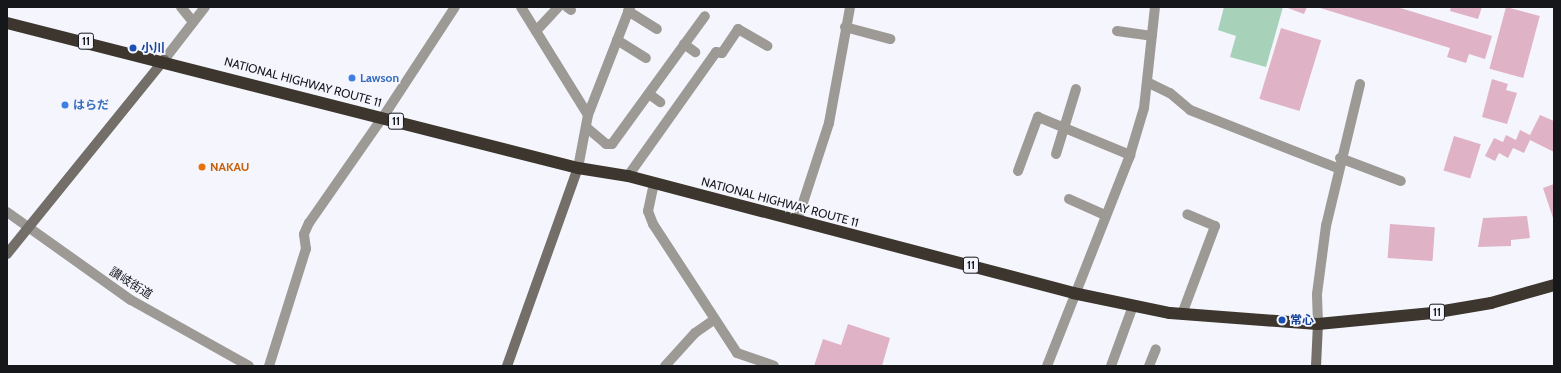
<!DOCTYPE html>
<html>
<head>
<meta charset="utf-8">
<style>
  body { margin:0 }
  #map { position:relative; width:1561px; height:373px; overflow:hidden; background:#f5f6fd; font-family:Cabin,"Noto Sans JP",sans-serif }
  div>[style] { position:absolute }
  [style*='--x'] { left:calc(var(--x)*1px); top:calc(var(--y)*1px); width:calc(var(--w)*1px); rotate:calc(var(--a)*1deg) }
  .green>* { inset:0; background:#a7d1b9 }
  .building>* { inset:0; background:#e0b2c6; transform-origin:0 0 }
  .street>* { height:10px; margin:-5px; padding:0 5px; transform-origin:5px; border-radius:5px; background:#9d9a96 }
  .secondary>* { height:10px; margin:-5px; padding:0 5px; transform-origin:5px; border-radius:5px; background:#736e68 }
  .highway>* { height:12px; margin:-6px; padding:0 6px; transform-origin:6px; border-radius:6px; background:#3c362e }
  .dots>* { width:11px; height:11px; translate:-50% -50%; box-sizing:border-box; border:2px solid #f5f6fd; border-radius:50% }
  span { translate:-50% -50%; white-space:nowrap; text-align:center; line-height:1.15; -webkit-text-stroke:3.5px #f5f6fd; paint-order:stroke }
  .shield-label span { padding:1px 3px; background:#f5f6fd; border:1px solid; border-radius:3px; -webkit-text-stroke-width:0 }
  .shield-label { font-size:11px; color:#16171b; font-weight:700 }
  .transit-label { font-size:12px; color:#164399; font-weight:700 }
  .left { translate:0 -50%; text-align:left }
  .shop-label { font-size:12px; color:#366cbe; font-weight:700 }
  .street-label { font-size:12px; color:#16171b }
  .food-label { font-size:12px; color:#c56008; font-weight:700 }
  .frame { position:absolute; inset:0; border:8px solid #16171b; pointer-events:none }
</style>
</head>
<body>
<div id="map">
  <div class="green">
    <div style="clip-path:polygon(1224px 7px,1283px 7px,1266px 67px,1230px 57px,1236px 36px,1218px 30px)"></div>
  </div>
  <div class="building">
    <div style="clip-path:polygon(1285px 7px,1307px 7px,1304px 14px)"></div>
    <div style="clip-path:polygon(1317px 7px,1397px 7px,1492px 36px,1485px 59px,1469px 54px,1466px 63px,1447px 57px,1450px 48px)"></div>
    <div style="clip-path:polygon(1451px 7px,1482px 7px,1478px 19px,1450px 11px)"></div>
    <div style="left:1506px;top:7px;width:35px;height:64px;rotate:15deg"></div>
    <div style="left:1281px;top:28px;width:42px;height:74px;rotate:17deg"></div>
    <div style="clip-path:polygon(1492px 79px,1508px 84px,1506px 90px,1517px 93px,1507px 124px,1482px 117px)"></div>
    <div style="clip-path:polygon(1540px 115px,1554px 121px,1554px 152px,1530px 140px,1524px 153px,1513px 148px,1508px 158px,1499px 153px,1495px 161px,1485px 156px,1494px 138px,1503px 142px,1506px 135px,1516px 140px,1520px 130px,1530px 135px)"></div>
    <div style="left:1454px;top:136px;width:28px;height:36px;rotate:17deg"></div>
    <div style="clip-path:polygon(1554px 184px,1554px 221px,1543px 188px)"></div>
    <div style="clip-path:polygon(1527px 216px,1530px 238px,1511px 240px,1511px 246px,1478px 247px,1483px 218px)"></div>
    <div style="left:1390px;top:224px;width:45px;height:34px;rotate:4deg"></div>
    <div style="clip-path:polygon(848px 324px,890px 338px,882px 366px,814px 366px,823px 339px,841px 345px)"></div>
  </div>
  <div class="street">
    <div style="--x:181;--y:7;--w:19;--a:51"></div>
    <div style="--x:521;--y:7;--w:127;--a:58.2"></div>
    <div style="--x:567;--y:7;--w:5;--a:37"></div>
    <div style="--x:628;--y:11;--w:34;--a:32"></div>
    <div style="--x:845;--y:27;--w:47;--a:14.9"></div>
    <div style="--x:536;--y:31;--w:33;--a:-47"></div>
    <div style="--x:1117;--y:31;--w:35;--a:8"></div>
    <div style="--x:617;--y:40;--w:34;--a:32"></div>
    <div style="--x:684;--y:44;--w:14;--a:36"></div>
    <div style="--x:164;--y:60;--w:67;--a:-52.3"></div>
    <div style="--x:1147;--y:82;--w:25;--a:26"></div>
    <div style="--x:1170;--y:93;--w:26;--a:40"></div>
    <div style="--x:1190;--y:110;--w:158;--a:21.5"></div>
    <div style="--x:649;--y:94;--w:14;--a:36"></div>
    <div style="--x:586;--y:127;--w:26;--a:40"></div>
    <div style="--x:606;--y:144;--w:6;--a:0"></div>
    <div style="--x:612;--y:144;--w:158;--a:-54"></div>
    <div style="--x:1056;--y:154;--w:68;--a:-72.9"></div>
    <div style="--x:1340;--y:158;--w:65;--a:20.7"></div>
    <div style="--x:578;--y:168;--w:54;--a:-79.3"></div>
    <div style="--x:588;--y:115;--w:116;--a:-68.7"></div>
    <div style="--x:1018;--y:171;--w:58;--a:-69.7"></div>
    <div style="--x:1038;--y:117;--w:100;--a:22.4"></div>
    <div style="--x:628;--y:176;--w:152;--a:-54.6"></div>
    <div style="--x:716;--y:52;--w:6;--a:9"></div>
    <div style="--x:722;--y:53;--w:29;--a:-56"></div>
    <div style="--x:738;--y:29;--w:34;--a:30"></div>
    <div style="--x:654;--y:183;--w:29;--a:102"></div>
    <div style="--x:648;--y:211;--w:14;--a:69"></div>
    <div style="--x:653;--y:224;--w:154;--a:56.9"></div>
    <div style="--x:737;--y:353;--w:39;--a:19"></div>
    <div style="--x:1069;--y:199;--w:39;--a:24"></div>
    <div style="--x:7;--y:212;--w:152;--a:35.4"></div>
    <div style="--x:131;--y:300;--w:135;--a:29.2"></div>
    <div style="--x:797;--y:221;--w:103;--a:-71.9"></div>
    <div style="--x:829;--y:123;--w:118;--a:-79.7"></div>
    <div style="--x:1182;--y:314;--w:94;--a:-69.4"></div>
    <div style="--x:1215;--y:226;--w:30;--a:-157"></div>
    <div style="--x:1318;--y:324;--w:30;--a:-92"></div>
    <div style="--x:1317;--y:294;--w:69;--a:-82.5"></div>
    <div style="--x:1326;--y:226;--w:146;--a:-76.5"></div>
    <div style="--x:269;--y:366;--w:123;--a:-72.5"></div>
    <div style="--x:306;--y:249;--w:15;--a:-98"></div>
    <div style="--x:304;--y:234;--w:12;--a:-66"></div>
    <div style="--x:309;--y:223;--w:129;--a:-55.1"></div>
    <div style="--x:383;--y:117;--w:131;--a:-56.8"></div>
    <div style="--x:665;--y:366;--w:45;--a:-47.7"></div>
    <div style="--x:695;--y:333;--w:24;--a:-35"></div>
    <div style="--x:1047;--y:366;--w:224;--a:-68.5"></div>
    <div style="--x:1129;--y:158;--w:52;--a:-73.3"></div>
    <div style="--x:1144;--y:108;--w:102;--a:-83.8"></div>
    <div style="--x:1111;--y:366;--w:64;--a:-69.9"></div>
    <div style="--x:1149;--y:366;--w:18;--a:-68"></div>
  </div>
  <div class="secondary">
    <div style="--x:7;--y:254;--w:250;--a:-51"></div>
    <div style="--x:507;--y:366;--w:210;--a:-70.3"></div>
    <div style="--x:1316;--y:366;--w:42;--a:-87.3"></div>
  </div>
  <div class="highway">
    <div style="--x:7;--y:23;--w:589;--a:14.25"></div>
    <div style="--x:578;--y:168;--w:51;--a:9.1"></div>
    <div style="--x:628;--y:176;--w:460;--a:14.7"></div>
    <div style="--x:1073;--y:293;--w:99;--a:11.7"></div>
    <div style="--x:1170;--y:313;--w:148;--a:4.3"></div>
    <div style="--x:1318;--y:324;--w:115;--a:-5.5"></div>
    <div style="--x:1432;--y:313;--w:60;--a:-9.6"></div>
    <div style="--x:1491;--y:303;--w:66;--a:-15.9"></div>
  </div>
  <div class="dots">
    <div style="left:133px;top:48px;background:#1a4fb4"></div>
    <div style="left:352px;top:78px;background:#3f7fe0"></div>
    <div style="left:65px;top:105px;background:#3f7fe0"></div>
    <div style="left:202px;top:167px;background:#e8710a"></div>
    <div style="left:1282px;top:320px;background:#1a4fb4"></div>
  </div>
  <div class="shield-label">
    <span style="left:86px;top:41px">11</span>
    <span style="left:396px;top:121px">11</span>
    <span style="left:971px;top:265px">11</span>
    <span style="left:1437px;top:312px">11</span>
  </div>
  <div class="transit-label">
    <span class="left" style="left:141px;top:48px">小川</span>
    <span class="left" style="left:1290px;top:320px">常心</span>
  </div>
  <div class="shop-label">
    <span class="left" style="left:360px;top:78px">Lawson</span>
    <span class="left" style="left:73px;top:105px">はらだ</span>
  </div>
  <div class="street-label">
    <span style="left:303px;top:82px;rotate:15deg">NATIONAL HIGHWAY ROUTE 11</span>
    <span style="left:780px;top:202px;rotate:15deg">NATIONAL HIGHWAY ROUTE 11</span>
    <span style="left:131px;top:283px;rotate:32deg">讃岐街道</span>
  </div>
  <div class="food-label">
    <span class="left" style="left:210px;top:167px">NAKAU</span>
  </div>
  <div class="frame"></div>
</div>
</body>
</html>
